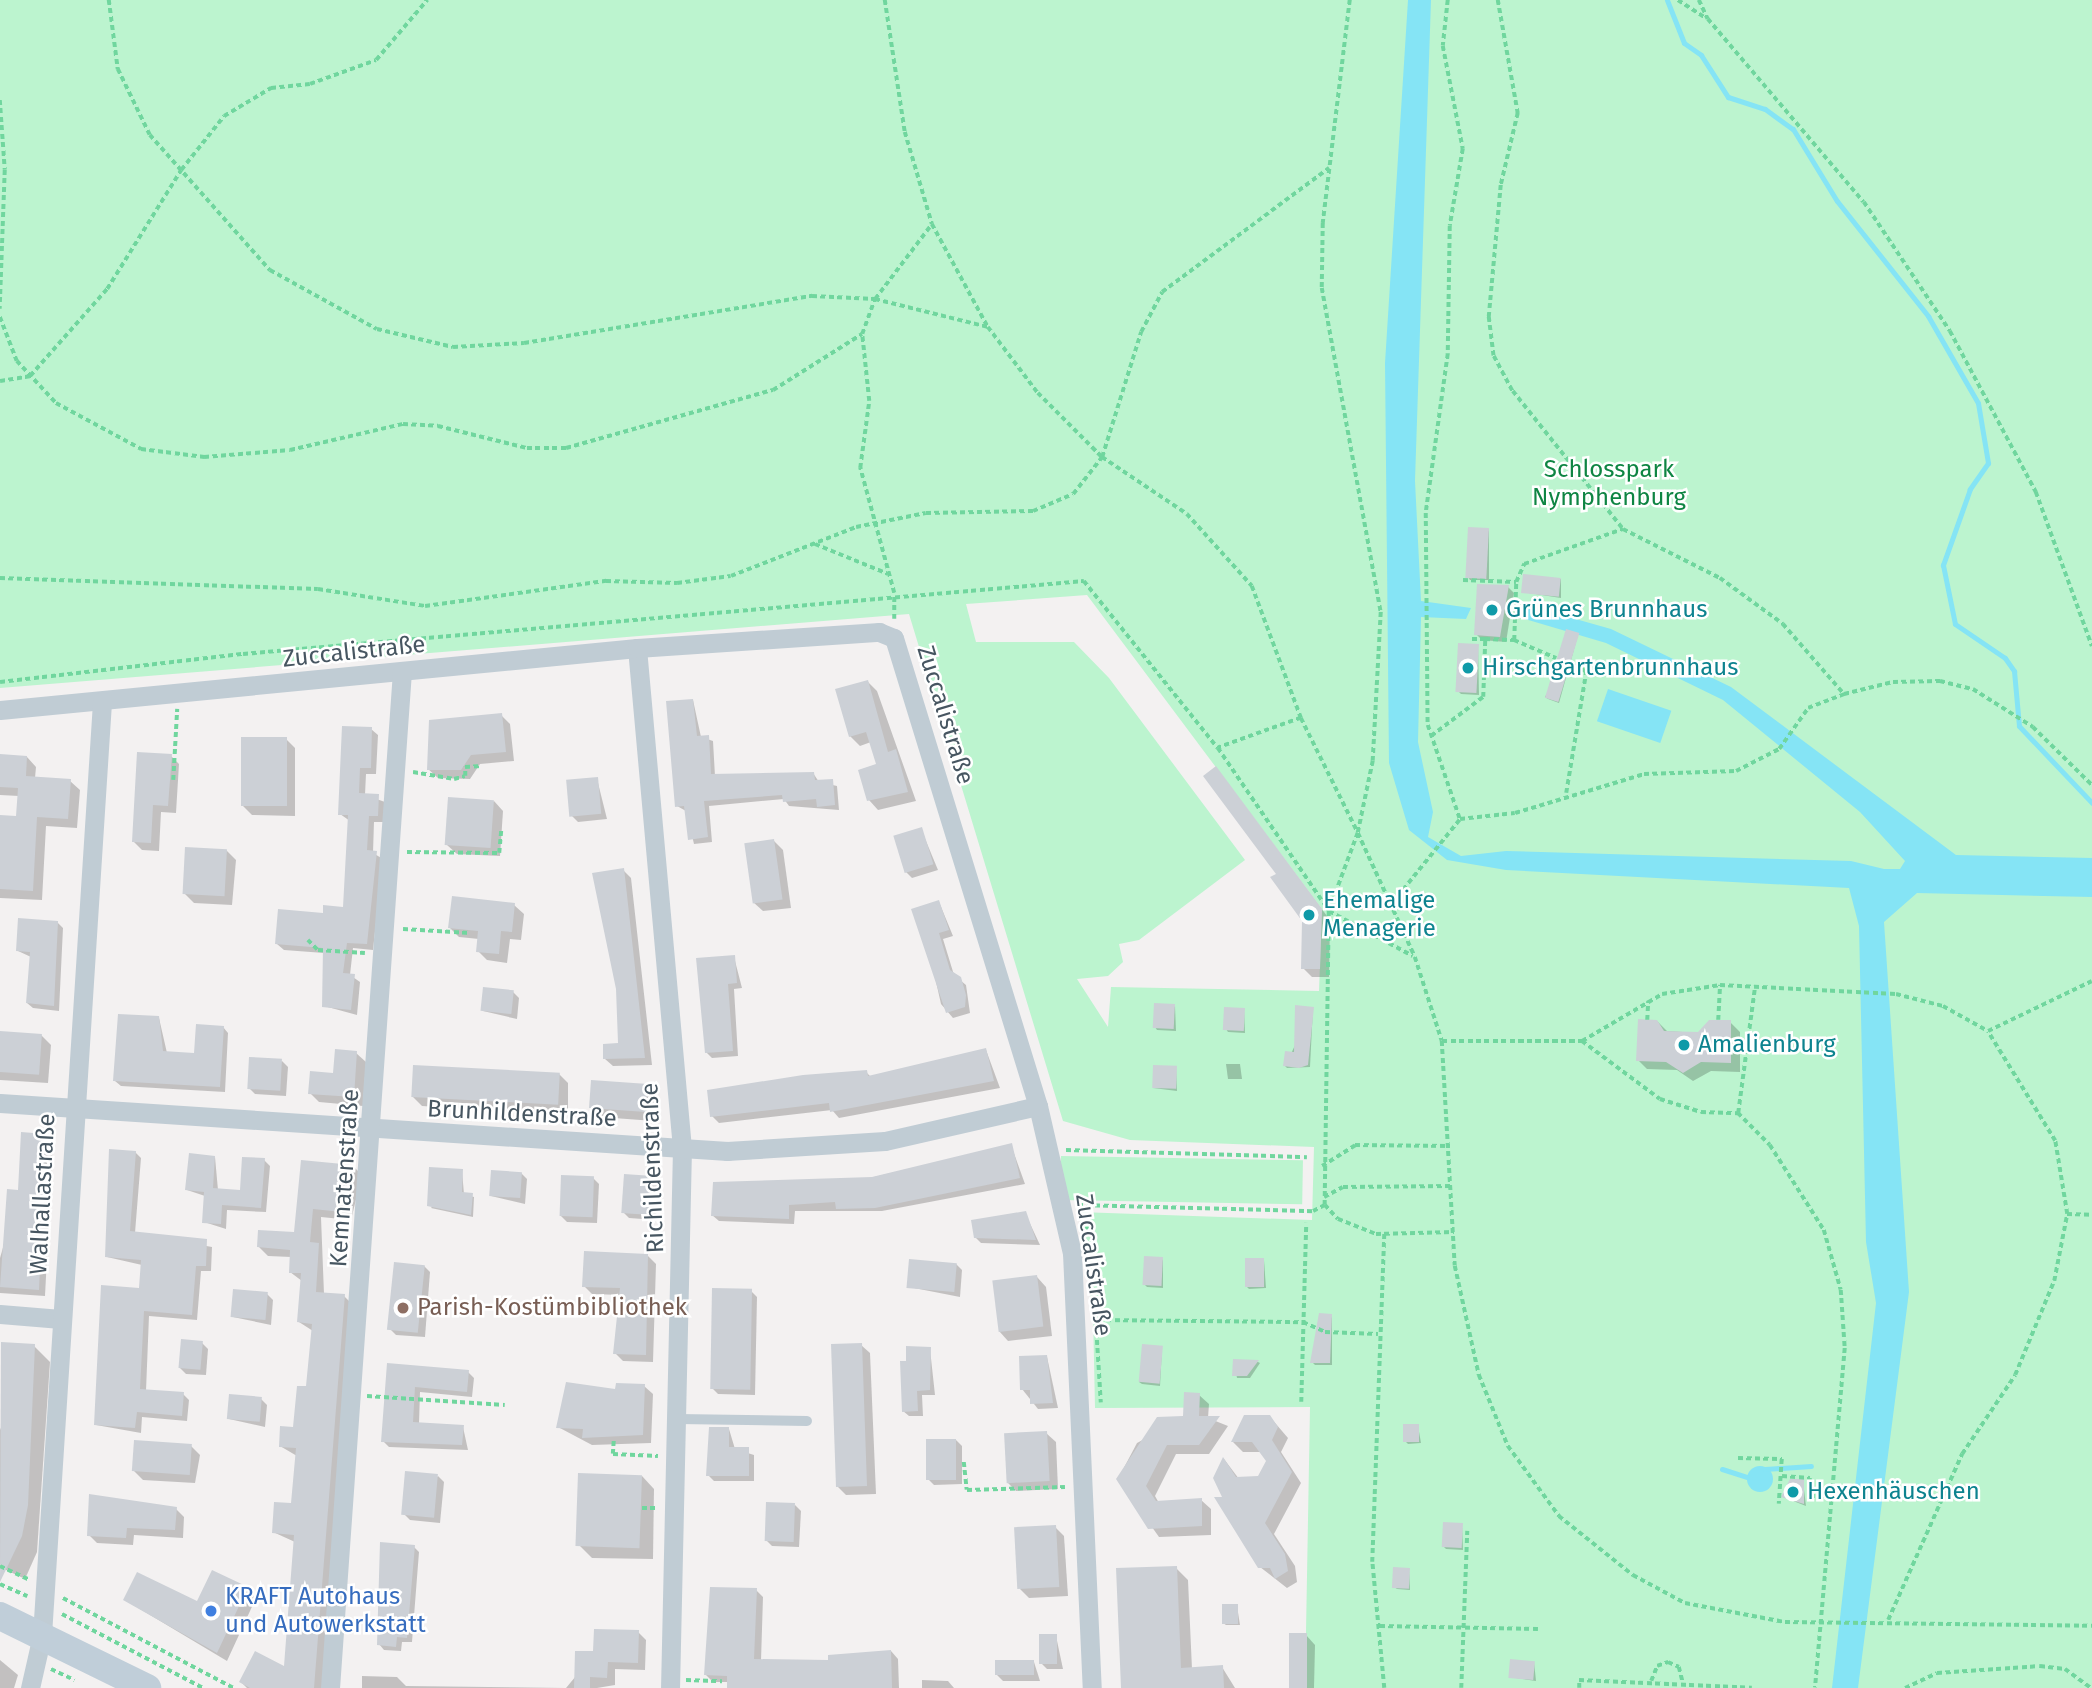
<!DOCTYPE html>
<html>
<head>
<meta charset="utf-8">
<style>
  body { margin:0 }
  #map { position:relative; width:2092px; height:1688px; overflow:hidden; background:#f3f1f1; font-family:"Fira Sans",sans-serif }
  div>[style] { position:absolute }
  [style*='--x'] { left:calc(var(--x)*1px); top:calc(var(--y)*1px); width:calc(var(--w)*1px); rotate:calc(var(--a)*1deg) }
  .green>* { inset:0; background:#bcf4cf; transform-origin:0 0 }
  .water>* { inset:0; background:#85e4f5; transform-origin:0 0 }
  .round { border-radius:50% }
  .shadow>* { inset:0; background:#0003 }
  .stream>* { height:5px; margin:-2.5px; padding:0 2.5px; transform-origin:2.5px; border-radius:2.5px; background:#85e4f5 }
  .building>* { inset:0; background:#ccd0d6; transform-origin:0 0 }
  .path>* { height:3.5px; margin-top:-1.75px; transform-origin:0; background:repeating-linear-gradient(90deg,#70d69e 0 5px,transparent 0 8.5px) }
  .service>* { height:10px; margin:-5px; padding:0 5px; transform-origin:5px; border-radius:5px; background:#c0ccd4 }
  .minor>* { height:19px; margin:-9.5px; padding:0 9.5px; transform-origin:9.5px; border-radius:9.5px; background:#c0ccd4 }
  .secondary>* { height:28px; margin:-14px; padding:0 14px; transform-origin:14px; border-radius:14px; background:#c0ced9 }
  .dots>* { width:19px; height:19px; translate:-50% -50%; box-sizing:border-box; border:4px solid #fff; border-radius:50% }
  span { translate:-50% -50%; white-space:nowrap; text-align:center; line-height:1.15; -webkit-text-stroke:5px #fff; paint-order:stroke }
  .park-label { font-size:24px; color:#0e8543 }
  .culture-label { font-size:24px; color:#0d838f }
  .left { translate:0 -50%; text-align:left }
  .street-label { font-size:24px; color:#475661 }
  .education-label { font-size:24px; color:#785e54 }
  .shop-label { font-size:24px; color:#366cbe }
</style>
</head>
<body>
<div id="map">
  <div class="green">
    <div style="clip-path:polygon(evenodd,0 0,2092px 0,2092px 1688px,1305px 1688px,1310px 1407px,1095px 1408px,1093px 1313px,1079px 1212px,1312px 1220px,1314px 1147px,1130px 1140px,1063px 1121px,909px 614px,0 688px,0 0,1087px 595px,1322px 909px,1319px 991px,1111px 987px,1108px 1027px,1077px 979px,1108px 976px,1123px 962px,1119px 944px,1139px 940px,1245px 860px,1109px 678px,1074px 642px,976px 642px,966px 604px,1087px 595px)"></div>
    <div style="left:1061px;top:1156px;width:242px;height:44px;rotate:1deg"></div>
  </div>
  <div class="water">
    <div style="clip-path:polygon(1408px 0,1431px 0,1415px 481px,1421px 601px,1471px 608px,1466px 619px,1421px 617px,1418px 742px,1433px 812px,1428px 837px,1461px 856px,1506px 851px,1851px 861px,1884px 869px,1900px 869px,1905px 861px,1860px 812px,1723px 700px,1606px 643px,1525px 619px,1526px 605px,1611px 629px,1731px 687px,1956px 855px,2092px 858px,2092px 897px,1917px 893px,1884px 922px,1909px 1292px,1858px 1688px,1832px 1688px,1876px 1303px,1866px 1242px,1859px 926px,1849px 888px,1506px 870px,1447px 860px,1409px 830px,1389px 763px,1385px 363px)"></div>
    <div style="left:1608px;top:689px;width:67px;height:34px;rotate:19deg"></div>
    <div class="round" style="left:1747px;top:1466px;width:26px;height:26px"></div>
  </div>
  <div class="shadow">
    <div style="clip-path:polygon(1489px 529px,1489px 580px,1470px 580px,1468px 577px)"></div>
    <div style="clip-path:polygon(1561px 579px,1561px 598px,1523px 592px)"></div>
    <div style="clip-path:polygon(1508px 587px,1514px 593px,1506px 642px,1482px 640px,1476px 634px)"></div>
    <div style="clip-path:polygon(1578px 635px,1559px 703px,1548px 699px,1545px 697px)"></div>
    <div style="clip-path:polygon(1478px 645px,1479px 695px,1461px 694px,1459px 692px)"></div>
    <div style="clip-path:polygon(868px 682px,877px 691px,916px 801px,878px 810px,869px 800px,879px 766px,871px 742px,860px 746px,850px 736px)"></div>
    <div style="clip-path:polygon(693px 700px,701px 737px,713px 741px,715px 776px,813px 773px,819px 782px,837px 786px,839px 810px,789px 806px,784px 799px,709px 806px,712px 842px,694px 844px,686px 811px,677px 806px)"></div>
    <div style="clip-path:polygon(501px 715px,510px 724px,514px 761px,480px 764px,470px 779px,438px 778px,428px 769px)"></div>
    <div style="clip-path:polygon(371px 729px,378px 735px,376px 774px,366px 774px,365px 795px,385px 802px,384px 822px,374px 822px,373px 853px,383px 859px,373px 950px,353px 948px,350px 975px,360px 982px,357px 1015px,324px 1006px,324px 953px,284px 950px,277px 944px,345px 909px,350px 821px,340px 814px)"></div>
    <div style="clip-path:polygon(286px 739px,295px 748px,295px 816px,252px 815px,243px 806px)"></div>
    <div style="clip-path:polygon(0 756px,27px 757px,36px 767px,35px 778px,70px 781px,80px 790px,77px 828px,46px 826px,42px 900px,0 898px,0 817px,18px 818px,19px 796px,0 795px)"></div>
    <div style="clip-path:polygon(171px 756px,179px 764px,176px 813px,161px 812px,159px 851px,142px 850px,134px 842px)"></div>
    <div style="clip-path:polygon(1216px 768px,1330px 920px,1329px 977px,1312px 977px,1303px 968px,1303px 920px)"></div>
    <div style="clip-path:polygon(597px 779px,607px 819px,578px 822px,572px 816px)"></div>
    <div style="clip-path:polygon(494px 801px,503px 811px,500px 856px,457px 854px,447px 845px)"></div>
    <div style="clip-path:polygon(921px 829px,938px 870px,912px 878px,906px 872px)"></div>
    <div style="clip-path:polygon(774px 841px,783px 850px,791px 908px,763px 911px,753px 902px)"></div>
    <div style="clip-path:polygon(226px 850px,236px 860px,232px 905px,194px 903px,184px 893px)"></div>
    <div style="clip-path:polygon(623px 870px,631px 878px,652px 1065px,613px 1066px,605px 1059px,620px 1045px)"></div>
    <div style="clip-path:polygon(939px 902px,953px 936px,943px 939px,954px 975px,966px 985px,970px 1013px,953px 1018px,941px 1004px,926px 937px)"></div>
    <div style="clip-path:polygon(514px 905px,524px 914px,521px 940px,510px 939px,507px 963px,487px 960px,478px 951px,479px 939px,459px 937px,450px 928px)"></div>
    <div style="clip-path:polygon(57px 922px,63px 928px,59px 1011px,33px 1008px,27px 1003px,31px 957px,18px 951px)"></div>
    <div style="clip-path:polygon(734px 957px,742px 988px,734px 989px,738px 1056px,712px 1058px,706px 1052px)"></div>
    <div style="clip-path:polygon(513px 992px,519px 998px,517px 1019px,483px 1011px)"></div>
    <div style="clip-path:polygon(1175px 1006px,1176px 1031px,1157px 1030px,1155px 1027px)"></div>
    <div style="clip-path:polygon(1313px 1008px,1310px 1067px,1287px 1068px,1285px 1066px)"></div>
    <div style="clip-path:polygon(1244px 1009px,1245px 1033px,1228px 1032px,1226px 1029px)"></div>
    <div style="clip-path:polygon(159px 1018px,167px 1053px,196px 1055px,223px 1027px,228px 1033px,225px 1092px,121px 1086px,115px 1081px)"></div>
    <div style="clip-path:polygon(1657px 1021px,1667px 1031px,1698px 1033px,1730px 1022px,1740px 1032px,1740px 1072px,1711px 1071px,1693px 1081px,1677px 1070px,1647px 1069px,1638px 1060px)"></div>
    <div style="clip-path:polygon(0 1033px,41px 1035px,51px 1045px,48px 1083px,0 1080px)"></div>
    <div style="clip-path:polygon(986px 1050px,1000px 1088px,839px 1118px,832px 1110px,719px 1123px,712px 1116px,866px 1072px,871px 1077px)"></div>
    <div style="clip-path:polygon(356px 1053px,366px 1062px,363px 1106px,319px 1102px,310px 1093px)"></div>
    <div style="clip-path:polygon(282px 1061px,288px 1067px,286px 1096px,255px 1094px,249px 1088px)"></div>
    <div style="clip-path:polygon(1226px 1064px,1240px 1064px,1242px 1079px,1228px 1079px)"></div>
    <div style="clip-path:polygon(1176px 1068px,1177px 1091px,1153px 1088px)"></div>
    <div style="clip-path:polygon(559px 1074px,568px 1083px,568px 1115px,422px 1106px,413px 1097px)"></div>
    <div style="clip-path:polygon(647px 1086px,656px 1095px,654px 1121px,600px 1117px,591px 1107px)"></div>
    <div style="clip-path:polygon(46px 1135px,53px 1142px,45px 1296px,0 1293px,0 1258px,19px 1192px)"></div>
    <div style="clip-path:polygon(1011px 1145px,1025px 1184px,882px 1211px,795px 1211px,794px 1224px,719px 1221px,712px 1215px)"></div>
    <div style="clip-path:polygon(135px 1152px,141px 1158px,135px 1233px,212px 1247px,211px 1271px,201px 1271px,197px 1320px,149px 1316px,146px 1391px,183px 1394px,189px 1400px,187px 1421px,142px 1417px,141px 1433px,96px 1425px,141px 1290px,142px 1265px,107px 1257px)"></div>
    <div style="clip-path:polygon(215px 1157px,218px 1190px,242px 1192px,264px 1160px,270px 1166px,266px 1212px,227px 1210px,226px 1229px,204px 1222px,205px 1196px,187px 1190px)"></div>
    <div style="clip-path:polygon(303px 1162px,353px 1166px,362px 1175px,351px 1220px,321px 1217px,324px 1294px,344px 1296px,353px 1305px,327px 1688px,247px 1688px,241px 1682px,285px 1669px,295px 1542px,273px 1532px,292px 1505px,297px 1456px,280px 1446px,295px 1429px,308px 1388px,313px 1331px,299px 1322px,302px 1281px,290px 1272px,291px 1257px,268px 1256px,259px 1247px,296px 1234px)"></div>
    <div style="clip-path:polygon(462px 1171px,464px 1194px,474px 1197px,473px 1217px,431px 1208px)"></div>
    <div style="clip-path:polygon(521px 1173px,527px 1179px,525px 1204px,491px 1196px)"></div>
    <div style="clip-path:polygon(593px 1178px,599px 1184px,597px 1223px,567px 1222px,561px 1216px)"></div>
    <div style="clip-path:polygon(652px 1178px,658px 1184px,656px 1220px,629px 1218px,623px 1212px)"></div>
    <div style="clip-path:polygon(1025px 1213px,1040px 1245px,981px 1243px,975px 1237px)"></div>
    <div style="clip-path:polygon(648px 1256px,656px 1264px,653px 1362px,623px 1361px,615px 1353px,621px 1295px,592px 1294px,584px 1286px)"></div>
    <div style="clip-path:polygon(1163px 1259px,1163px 1288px,1147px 1287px,1144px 1284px)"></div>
    <div style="clip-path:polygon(1264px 1260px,1266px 1288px,1249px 1289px,1246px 1286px)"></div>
    <div style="clip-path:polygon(956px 1264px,962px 1270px,960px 1297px,909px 1287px)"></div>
    <div style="clip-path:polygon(424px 1266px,430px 1272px,425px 1337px,396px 1335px,390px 1329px)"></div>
    <div style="clip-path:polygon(1037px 1277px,1046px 1287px,1052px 1336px,1008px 1341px,999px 1331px)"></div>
    <div style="clip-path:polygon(751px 1291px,757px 1297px,755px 1395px,718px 1394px,712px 1388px)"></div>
    <div style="clip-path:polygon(267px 1294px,273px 1300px,271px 1325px,233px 1317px)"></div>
    <div style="clip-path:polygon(1332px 1316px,1332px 1365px,1315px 1365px,1312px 1362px)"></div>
    <div style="clip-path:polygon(202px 1343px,208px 1349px,206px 1375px,186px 1374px,180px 1368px)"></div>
    <div style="clip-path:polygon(861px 1345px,870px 1353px,876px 1494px,846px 1495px,837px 1486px)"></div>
    <div style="clip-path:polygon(34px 1346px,50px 1362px,37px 1552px,25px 1579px,0 1567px,0 1430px)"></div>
    <div style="clip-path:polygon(1162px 1348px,1160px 1386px,1142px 1384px,1139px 1382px)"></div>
    <div style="clip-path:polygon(930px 1349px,935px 1395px,922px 1395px,923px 1416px,909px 1416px,903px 1411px,908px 1363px)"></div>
    <div style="clip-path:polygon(1047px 1357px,1058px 1408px,1038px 1409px,1022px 1389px)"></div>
    <div style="clip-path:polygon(1234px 1361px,1258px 1362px,1260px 1363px,1250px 1378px,1237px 1378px)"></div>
    <div style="clip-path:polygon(388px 1365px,468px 1372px,474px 1378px,472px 1397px,420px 1392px,419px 1424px,463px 1427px,468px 1450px,389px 1447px,383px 1441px)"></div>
    <div style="clip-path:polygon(644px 1386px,653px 1394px,651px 1443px,592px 1445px,558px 1427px,617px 1391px)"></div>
    <div style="clip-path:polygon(1199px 1395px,1209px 1404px,1208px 1418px,1228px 1426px,1209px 1454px,1176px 1454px,1155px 1496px,1159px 1503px,1201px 1500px,1211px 1509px,1211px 1535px,1159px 1537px,1118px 1479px,1137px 1443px,1184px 1418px)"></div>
    <div style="clip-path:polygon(261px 1399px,267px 1405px,265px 1427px,229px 1419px)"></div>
    <div style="clip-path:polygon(1270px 1417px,1288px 1438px,1281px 1452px,1301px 1483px,1274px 1534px,1295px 1566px,1297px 1582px,1287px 1588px,1260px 1567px,1225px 1498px,1224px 1459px,1239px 1479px,1259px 1478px,1268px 1461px,1261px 1452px,1243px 1452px,1233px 1442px)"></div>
    <div style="clip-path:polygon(1418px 1426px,1421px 1443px,1408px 1444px,1405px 1441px)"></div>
    <div style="clip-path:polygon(729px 1429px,735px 1449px,754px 1455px,754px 1481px,714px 1481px,708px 1475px)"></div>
    <div style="clip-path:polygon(1046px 1433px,1056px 1442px,1058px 1489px,1016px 1491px,1007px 1482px)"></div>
    <div style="clip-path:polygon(956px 1440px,962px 1446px,962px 1484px,934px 1485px,928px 1479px)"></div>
    <div style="clip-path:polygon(191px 1446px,200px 1455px,195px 1483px,143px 1480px,133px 1470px)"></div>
    <div style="clip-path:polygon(438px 1476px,444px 1482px,440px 1523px,410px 1520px,404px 1514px)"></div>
    <div style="clip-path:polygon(642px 1476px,654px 1489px,653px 1559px,592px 1558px,579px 1545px)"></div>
    <div style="clip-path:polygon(1803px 1481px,1806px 1506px,1783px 1497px)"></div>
    <div style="clip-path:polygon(795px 1505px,801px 1511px,799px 1547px,772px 1546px,766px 1540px)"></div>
    <div style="clip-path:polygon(176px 1509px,184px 1517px,183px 1538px,134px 1535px,133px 1545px,97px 1543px,89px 1535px)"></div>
    <div style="clip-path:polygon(1462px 1525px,1463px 1550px,1446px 1549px,1444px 1547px)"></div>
    <div style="clip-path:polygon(1055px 1527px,1064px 1536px,1068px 1596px,1029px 1598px,1020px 1589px)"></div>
    <div style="clip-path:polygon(414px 1547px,419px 1552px,412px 1642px,402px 1642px,401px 1651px,384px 1650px,379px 1644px)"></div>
    <div style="clip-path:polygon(1176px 1568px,1188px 1580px,1192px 1669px,1222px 1667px,1235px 1688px,1123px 1688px)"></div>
    <div style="clip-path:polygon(1409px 1570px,1410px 1590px,1397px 1589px,1394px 1587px)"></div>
    <div style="clip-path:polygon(247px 1589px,256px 1598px,227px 1661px,125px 1600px,198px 1604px)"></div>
    <div style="clip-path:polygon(756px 1590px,763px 1597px,761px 1661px,830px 1662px,891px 1651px,898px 1659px,899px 1688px,729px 1688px,729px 1682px,713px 1682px,705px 1674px)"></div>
    <div style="clip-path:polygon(1237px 1606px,1240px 1625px,1226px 1625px,1223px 1623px)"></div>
    <div style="clip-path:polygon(638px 1632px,646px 1640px,645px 1670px,615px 1669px,615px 1685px,597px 1688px,362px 1688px,362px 1676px,397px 1677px,406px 1686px,566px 1688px,595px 1653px)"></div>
    <div style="clip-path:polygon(1306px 1635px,1315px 1645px,1314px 1688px,1289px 1688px)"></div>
    <div style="clip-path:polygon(1056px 1636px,1063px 1669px,1047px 1669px,1041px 1663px)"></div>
    <div style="clip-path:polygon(0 1660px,18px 1675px,14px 1688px,0 1688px)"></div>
    <div style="clip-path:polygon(1034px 1662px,1040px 1681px,1003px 1681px,997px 1675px)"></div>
    <div style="clip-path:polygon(1534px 1662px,1536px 1681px,1510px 1677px)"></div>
    <div style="clip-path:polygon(922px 1680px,948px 1681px,954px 1688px,922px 1688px)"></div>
  </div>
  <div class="stream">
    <div style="--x:1667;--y:0;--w:46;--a:68.4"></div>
    <div style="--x:1684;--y:43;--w:21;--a:35"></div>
    <div style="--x:1701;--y:55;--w:50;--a:57.3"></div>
    <div style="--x:1728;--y:97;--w:39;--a:18"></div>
    <div style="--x:1765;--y:109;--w:34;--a:36"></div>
    <div style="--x:1793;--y:129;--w:84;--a:58.6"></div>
    <div style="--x:1837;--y:201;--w:147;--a:51.6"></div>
    <div style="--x:1928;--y:316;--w:100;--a:60.1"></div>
    <div style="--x:1978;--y:403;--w:61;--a:80.5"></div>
    <div style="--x:1988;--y:463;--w:32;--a:125"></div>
    <div style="--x:1970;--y:489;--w:81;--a:109.6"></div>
    <div style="--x:1943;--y:565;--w:60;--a:78.5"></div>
    <div style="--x:1955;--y:624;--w:60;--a:34.2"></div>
    <div style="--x:2005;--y:658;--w:16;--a:55"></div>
    <div style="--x:2014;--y:671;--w:55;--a:84.8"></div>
    <div style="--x:2019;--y:726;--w:106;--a:46.5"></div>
    <div style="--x:1722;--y:1469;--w:29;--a:18"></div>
    <div style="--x:1765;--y:1469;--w:46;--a:-3.7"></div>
  </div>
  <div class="building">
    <div style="left:1468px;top:527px;width:21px;height:51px;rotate:3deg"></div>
    <div style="left:1523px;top:574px;width:38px;height:19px;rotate:6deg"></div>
    <div style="clip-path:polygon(1477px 584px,1509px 585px,1500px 637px,1474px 635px)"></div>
    <div style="left:1566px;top:629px;width:14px;height:72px;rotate:17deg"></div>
    <div style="left:1458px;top:643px;width:21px;height:49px;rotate:3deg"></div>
    <div style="clip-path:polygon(868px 680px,888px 752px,896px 749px,908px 792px,867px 801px,858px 770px,876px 764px,866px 732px,849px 737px,835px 689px)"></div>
    <div style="clip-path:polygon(693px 699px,697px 736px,709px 735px,711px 774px,814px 772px,815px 780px,833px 779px,835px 805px,817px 807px,816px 799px,783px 802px,782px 795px,704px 801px,708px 837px,688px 840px,684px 806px,675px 807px,666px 701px)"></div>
    <div style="clip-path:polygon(502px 713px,506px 752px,471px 755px,461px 770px,427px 770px,429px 720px)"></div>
    <div style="clip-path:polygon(342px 726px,372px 727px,371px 768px,360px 768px,359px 793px,379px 794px,378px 816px,369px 816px,367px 850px,377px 851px,367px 944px,347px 943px,343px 973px,355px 974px,351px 1010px,322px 1007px,323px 948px,275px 944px,278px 909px,323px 913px,323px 905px,343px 907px,348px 815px,338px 815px)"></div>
    <div style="left:241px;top:737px;width:46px;height:69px"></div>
    <div style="clip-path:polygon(137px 752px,172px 754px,168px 806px,153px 805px,151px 843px,132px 842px)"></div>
    <div style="clip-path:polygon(0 754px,27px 756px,26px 776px,71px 779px,68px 819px,37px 817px,33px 891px,0 889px,0 815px,16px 816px,18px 788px,0 787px)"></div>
    <div style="clip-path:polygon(1216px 766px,1322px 909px,1320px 969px,1301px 969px,1302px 921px,1270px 877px,1276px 874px,1203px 776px)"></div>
    <div style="left:598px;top:777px;width:37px;height:32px;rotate:85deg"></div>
    <div style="left:448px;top:797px;width:46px;height:48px;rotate:4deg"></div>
    <div style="left:922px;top:827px;width:39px;height:30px;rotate:73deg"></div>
    <div style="left:774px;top:839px;width:61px;height:30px;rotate:82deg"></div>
    <div style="left:185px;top:847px;width:42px;height:47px;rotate:3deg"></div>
    <div style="clip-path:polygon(624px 868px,645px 1058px,603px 1059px,603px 1044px,618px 1043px,616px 989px,592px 873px)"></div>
    <div style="clip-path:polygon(452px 896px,515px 903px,512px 932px,501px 931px,499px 954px,476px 952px,478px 931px,448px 928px)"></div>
    <div style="clip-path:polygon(939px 900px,949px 930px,939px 933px,950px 970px,961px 977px,966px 995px,965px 1007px,946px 1013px,911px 909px)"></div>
    <div style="clip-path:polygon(18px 918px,58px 921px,54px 1006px,26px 1003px,30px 952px,16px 951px)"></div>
    <div style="clip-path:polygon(735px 955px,737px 983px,728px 984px,733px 1051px,705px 1053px,696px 958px)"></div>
    <div style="left:483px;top:987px;width:31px;height:24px;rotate:6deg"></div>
    <div style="left:1154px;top:1003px;width:21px;height:25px;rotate:3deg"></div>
    <div style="clip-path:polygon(1295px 1005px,1314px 1007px,1308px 1065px,1299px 1068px,1283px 1066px,1285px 1051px,1294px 1052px)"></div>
    <div style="left:1224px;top:1007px;width:21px;height:23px;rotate:3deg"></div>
    <div style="clip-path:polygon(118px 1014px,159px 1016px,163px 1051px,194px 1053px,196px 1024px,224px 1026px,220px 1087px,113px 1081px)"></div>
    <div style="clip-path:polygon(1638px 1019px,1657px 1020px,1664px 1031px,1698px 1032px,1709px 1020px,1731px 1020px,1731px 1063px,1701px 1062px,1683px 1073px,1666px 1062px,1636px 1061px)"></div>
    <div style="left:0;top:1031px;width:42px;height:41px;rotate:4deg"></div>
    <div style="clip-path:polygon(986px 1048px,994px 1081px,830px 1112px,829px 1103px,710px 1117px,707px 1090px,803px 1075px,867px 1070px,868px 1076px)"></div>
    <div style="clip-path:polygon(335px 1049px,357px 1051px,354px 1097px,308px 1094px,310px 1071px,333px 1073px)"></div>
    <div style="left:249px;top:1057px;width:33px;height:32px;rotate:3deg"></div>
    <div style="left:413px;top:1065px;width:147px;height:32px;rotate:3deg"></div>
    <div style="left:1153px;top:1065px;width:24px;height:23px;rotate:2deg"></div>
    <div style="left:591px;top:1080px;width:57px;height:28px;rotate:4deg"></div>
    <div style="clip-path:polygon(21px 1132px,46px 1134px,39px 1290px,0 1287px,7px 1189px,18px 1190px)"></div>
    <div style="clip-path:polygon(1012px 1143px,1020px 1178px,875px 1208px,836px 1209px,835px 1202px,789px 1205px,789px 1219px,711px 1216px,713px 1182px,872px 1177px)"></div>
    <div style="clip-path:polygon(109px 1149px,136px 1151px,130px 1231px,207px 1239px,206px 1266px,196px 1266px,192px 1315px,144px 1311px,140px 1389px,184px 1392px,182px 1416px,137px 1412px,135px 1428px,94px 1425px,101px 1285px,139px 1288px,141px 1260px,105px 1257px)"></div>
    <div style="clip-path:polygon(189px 1153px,215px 1156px,213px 1188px,240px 1190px,242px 1157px,265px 1158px,261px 1208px,222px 1205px,221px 1224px,202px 1223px,204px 1192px,185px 1190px)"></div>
    <div style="clip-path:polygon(301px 1160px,353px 1165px,342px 1212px,313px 1209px,310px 1242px,319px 1243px,316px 1292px,345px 1294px,314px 1688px,250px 1688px,239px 1682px,255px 1651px,284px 1666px,294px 1535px,272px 1533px,274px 1502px,291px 1503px,296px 1448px,279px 1447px,280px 1426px,293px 1427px,297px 1386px,306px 1386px,312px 1324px,297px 1322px,301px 1273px,289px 1273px,290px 1250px,257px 1247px,258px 1230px,294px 1232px)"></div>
    <div style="clip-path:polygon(429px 1167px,463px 1169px,462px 1192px,473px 1193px,471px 1215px,427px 1206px)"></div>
    <div style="left:491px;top:1170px;width:31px;height:26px;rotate:4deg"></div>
    <div style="left:624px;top:1174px;width:29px;height:39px;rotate:4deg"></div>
    <div style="left:561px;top:1175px;width:33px;height:41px;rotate:2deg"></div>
    <div style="clip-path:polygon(1026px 1211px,1036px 1240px,974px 1238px,971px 1220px)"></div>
    <div style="clip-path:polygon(584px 1251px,648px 1254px,646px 1355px,613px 1354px,620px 1288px,582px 1287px)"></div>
    <div style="left:1144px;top:1256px;width:19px;height:29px;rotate:3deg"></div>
    <div style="left:1245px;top:1258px;width:19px;height:29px"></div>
    <div style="left:909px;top:1259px;width:48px;height:29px;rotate:5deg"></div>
    <div style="left:394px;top:1262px;width:31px;height:68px;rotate:6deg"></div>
    <div style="left:1037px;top:1275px;width:52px;height:45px;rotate:83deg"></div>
    <div style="left:712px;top:1288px;width:40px;height:101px;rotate:1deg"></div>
    <div style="left:233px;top:1289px;width:35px;height:28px;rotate:5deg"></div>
    <div style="clip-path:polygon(1319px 1313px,1332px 1314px,1330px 1363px,1310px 1363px)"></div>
    <div style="left:181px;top:1339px;width:22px;height:29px;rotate:5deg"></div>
    <div style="clip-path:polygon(1px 1342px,35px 1344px,28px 1505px,22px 1536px,0 1582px)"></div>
    <div style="left:862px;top:1343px;width:143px;height:31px;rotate:88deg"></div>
    <div style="left:1142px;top:1344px;width:21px;height:38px;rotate:5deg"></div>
    <div style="clip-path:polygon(906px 1346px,931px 1347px,930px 1390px,917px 1391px,918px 1411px,902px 1412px,900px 1361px,906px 1361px)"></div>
    <div style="clip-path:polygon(1047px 1355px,1053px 1403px,1030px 1404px,1030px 1390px,1020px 1390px,1019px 1356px)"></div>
    <div style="clip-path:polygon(1233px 1359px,1259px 1360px,1247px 1376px,1232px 1376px)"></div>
    <div style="clip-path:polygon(387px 1363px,469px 1370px,467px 1392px,415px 1387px,413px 1422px,464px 1425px,462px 1445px,381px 1442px)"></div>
    <div style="clip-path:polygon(566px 1382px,615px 1389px,616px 1383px,645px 1384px,643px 1435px,582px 1438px,583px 1429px,556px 1428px)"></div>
    <div style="clip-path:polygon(1184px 1392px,1200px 1393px,1199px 1416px,1220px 1416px,1199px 1445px,1167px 1445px,1146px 1486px,1156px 1501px,1202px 1498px,1202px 1526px,1148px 1529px,1116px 1479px,1157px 1417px,1183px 1416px)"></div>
    <div style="left:229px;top:1394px;width:33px;height:25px;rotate:5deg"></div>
    <div style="clip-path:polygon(1244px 1415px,1270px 1415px,1278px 1427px,1272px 1440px,1292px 1472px,1265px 1523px,1285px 1554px,1288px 1571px,1275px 1579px,1270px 1568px,1258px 1568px,1214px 1497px,1222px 1497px,1213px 1478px,1223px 1457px,1236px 1477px,1258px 1476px,1266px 1461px,1252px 1442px,1231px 1442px)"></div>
    <div style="left:1403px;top:1424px;width:16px;height:18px"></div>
    <div style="clip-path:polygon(709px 1427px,729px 1427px,729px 1447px,749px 1447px,749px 1476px,706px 1476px)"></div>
    <div style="left:1047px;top:1431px;width:50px;height:43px;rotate:87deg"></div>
    <div style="left:926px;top:1439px;width:30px;height:41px"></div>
    <div style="left:134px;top:1440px;width:58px;height:31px;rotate:4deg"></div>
    <div style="left:405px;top:1471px;width:33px;height:44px;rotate:5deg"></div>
    <div style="left:578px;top:1473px;width:64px;height:73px;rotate:2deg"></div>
    <div style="clip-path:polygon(1790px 1479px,1804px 1479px,1804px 1504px,1781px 1497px)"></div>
    <div style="clip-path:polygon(89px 1494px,177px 1507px,175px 1530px,127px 1528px,126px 1538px,87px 1536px)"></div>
    <div style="left:766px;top:1502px;width:29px;height:39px;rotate:2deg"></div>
    <div style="left:1443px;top:1522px;width:20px;height:25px;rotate:3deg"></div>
    <div style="left:1056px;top:1525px;width:62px;height:42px;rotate:87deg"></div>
    <div style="clip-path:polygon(380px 1542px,415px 1545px,407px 1638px,397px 1637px,396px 1647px,377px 1645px)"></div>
    <div style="clip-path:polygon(1177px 1566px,1181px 1668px,1223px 1665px,1224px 1688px,1121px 1688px,1116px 1568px)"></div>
    <div style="left:1393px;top:1567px;width:17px;height:21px;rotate:3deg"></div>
    <div style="clip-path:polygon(212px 1570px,248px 1587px,217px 1653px,123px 1600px,137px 1572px,197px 1601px)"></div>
    <div style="clip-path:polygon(710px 1587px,757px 1588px,754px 1659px,828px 1660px,828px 1655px,891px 1650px,892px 1688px,727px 1688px,727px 1676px,704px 1675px)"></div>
    <div style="left:1222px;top:1604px;width:16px;height:20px"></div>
    <div style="clip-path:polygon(594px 1629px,639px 1630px,638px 1663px,608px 1662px,607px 1678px,590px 1677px,590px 1688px,574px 1688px,575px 1651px,593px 1651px)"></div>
    <div style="left:1289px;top:1633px;width:18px;height:55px"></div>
    <div style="left:1039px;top:1634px;width:18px;height:30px"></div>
    <div style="left:1510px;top:1659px;width:25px;height:19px;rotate:5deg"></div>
    <div style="left:1034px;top:1660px;width:15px;height:39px;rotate:90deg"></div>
  </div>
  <div class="path">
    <div style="--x:109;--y:0;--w:70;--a:82.6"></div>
    <div style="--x:118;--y:69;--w:73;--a:64.1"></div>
    <div style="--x:150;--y:135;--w:181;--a:48.4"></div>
    <div style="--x:270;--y:270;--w:122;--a:28.9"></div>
    <div style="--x:377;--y:329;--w:78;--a:13.3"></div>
    <div style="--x:453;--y:347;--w:71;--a:-3.2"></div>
    <div style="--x:524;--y:343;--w:292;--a:-9.3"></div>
    <div style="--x:812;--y:296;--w:63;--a:2.7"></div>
    <div style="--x:875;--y:299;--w:116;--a:13.9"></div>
    <div style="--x:885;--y:0;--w:134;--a:81.4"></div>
    <div style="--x:905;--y:132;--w:96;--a:73.6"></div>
    <div style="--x:932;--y:224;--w:117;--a:61.5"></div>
    <div style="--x:988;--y:327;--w:83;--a:52.9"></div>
    <div style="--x:1038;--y:393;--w:91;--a:45"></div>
    <div style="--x:1102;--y:457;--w:102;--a:33.8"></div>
    <div style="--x:1187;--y:514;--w:97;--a:47.9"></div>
    <div style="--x:1252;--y:586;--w:141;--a:69.6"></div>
    <div style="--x:1301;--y:718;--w:128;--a:63.6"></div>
    <div style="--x:1358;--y:833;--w:83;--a:110.4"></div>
    <div style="--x:1329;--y:911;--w:95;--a:28.2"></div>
    <div style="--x:1350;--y:0;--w:225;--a:96.9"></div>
    <div style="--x:1323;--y:223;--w:65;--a:90.9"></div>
    <div style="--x:1322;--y:288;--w:329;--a:79.7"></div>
    <div style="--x:1381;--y:612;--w:149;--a:93.1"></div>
    <div style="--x:1373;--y:761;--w:74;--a:101.8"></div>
    <div style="--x:1358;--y:833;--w:136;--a:65.3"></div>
    <div style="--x:1415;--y:957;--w:88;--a:72.2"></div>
    <div style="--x:1442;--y:1041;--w:225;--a:86.7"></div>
    <div style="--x:1455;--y:1266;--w:112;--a:77.6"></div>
    <div style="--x:1479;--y:1375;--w:77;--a:67.8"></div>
    <div style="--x:1508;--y:1446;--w:87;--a:53.9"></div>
    <div style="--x:1559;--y:1516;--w:95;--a:38.6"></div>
    <div style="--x:1633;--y:1575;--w:59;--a:28.3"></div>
    <div style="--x:1685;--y:1603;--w:102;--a:10.8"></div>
    <div style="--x:1785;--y:1622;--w:307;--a:0.7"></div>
    <div style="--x:1448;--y:0;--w:46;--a:96.2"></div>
    <div style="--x:1443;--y:46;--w:105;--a:79"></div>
    <div style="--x:1463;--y:149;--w:78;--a:99.6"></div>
    <div style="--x:1450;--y:226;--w:128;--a:90.9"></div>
    <div style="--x:1448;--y:354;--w:161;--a:97.9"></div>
    <div style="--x:1426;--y:513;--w:212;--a:89.5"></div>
    <div style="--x:1428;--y:725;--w:99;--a:71.2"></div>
    <div style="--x:1498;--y:0;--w:115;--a:80"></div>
    <div style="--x:1518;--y:113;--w:74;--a:103.3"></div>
    <div style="--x:1501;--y:185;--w:133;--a:95.2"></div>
    <div style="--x:1489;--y:317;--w:39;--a:83"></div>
    <div style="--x:1494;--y:356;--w:40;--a:62"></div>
    <div style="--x:1513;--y:391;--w:176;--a:51.4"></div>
    <div style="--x:1623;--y:529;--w:109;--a:26.8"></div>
    <div style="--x:1720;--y:578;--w:78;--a:36.1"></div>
    <div style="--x:1783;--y:624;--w:93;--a:48.9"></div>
    <div style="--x:1844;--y:694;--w:50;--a:-13.8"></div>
    <div style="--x:1893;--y:682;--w:47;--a:-1.2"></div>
    <div style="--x:1940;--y:681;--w:34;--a:14"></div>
    <div style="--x:1973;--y:689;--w:71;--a:32.3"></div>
    <div style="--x:2033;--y:727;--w:83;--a:44.5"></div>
    <div style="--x:1678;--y:0;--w:33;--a:33"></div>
    <div style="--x:1699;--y:0;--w:21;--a:65"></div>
    <div style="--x:1708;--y:19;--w:240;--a:49.6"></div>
    <div style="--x:1864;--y:202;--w:155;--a:56.3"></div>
    <div style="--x:1950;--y:331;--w:183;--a:61.9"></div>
    <div style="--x:2036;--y:492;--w:164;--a:70"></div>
    <div style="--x:0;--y:100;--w:70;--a:85.9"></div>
    <div style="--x:5;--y:170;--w:139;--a:92.1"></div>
    <div style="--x:0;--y:317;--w:47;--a:68.9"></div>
    <div style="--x:17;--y:361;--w:57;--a:47.1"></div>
    <div style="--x:56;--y:403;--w:97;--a:28.4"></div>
    <div style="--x:141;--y:449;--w:64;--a:7.2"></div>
    <div style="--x:204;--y:457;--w:86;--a:-4.7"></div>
    <div style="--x:290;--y:450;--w:116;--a:-13"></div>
    <div style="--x:403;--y:424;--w:35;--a:3"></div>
    <div style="--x:438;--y:426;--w:92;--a:13.9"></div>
    <div style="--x:527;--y:448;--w:39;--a:0"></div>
    <div style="--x:566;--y:448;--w:215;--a:-15.7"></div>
    <div style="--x:773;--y:390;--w:105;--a:-32.2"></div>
    <div style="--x:0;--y:381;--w:30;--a:-9"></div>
    <div style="--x:30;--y:376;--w:116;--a:-48.5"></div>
    <div style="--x:107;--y:289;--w:140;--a:-58.1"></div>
    <div style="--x:181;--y:170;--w:69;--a:-51.5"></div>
    <div style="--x:224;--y:116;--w:55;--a:-30.8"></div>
    <div style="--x:271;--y:88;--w:39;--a:-6"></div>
    <div style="--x:310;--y:84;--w:70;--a:-20"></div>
    <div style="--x:376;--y:60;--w:79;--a:-49.6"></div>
    <div style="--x:815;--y:544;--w:79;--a:22.3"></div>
    <div style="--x:0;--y:578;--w:318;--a:2"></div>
    <div style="--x:318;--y:589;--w:108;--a:9"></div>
    <div style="--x:425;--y:606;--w:183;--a:-7.9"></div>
    <div style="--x:606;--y:581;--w:71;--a:1.6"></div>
    <div style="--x:677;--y:583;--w:54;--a:-7.4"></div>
    <div style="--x:731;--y:576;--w:134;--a:-21.4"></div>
    <div style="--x:856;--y:527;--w:71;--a:-11.3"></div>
    <div style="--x:926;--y:513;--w:107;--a:-1.1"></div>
    <div style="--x:1033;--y:511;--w:43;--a:-23"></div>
    <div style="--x:1073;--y:494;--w:47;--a:-51.9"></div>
    <div style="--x:1102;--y:457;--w:131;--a:-72.7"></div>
    <div style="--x:1141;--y:332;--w:45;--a:-62.3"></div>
    <div style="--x:1162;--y:292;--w:208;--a:-36.6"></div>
    <div style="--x:1463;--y:580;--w:53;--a:2.2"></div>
    <div style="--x:894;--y:619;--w:26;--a:-90"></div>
    <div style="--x:894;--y:593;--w:130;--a:-105.2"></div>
    <div style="--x:860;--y:468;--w:68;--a:-82.3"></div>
    <div style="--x:869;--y:401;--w:67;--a:-96"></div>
    <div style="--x:862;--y:334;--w:37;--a:-70"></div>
    <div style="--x:875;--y:299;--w:94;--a:-52.8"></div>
    <div style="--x:1472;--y:639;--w:13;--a:0"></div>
    <div style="--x:1514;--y:640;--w:46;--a:23.2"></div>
    <div style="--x:0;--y:682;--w:245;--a:-6.6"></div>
    <div style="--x:243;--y:654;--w:844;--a:-4.96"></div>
    <div style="--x:1084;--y:581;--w:214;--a:51.3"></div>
    <div style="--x:1301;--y:718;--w:88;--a:160.1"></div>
    <div style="--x:1218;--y:748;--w:197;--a:55.7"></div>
    <div style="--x:1329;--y:911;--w:294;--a:90.8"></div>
    <div style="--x:1325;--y:1205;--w:19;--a:47"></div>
    <div style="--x:1338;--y:1219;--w:41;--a:21.5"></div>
    <div style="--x:1376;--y:1234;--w:78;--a:-1.5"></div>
    <div style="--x:1431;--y:736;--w:65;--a:-36.9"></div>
    <div style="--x:1483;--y:697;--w:58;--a:-88"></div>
    <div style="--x:1485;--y:639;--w:29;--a:2"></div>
    <div style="--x:1514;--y:640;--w:58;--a:-88"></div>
    <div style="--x:1516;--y:582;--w:20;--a:-66"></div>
    <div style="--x:1524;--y:564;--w:105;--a:-19.5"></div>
    <div style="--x:413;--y:772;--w:42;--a:9.7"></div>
    <div style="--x:454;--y:779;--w:11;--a:-15"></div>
    <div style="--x:465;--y:776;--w:9;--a:-90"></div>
    <div style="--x:465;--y:767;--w:16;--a:-4"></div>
    <div style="--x:173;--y:780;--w:71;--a:-86.8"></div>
    <div style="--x:1566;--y:793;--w:123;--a:-80.6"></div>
    <div style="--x:1586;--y:672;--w:19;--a:-152"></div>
    <div style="--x:407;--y:852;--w:92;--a:0.6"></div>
    <div style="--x:499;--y:853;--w:25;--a:-85"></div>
    <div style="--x:1392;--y:903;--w:108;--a:-51"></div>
    <div style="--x:1460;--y:819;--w:55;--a:-6.2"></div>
    <div style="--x:1515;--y:813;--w:135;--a:-16.8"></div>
    <div style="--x:1644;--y:774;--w:92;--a:-1.9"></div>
    <div style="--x:1736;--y:771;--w:48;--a:-27.1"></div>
    <div style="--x:1779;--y:749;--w:50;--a:-54.7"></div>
    <div style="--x:1808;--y:708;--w:39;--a:-21"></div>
    <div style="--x:403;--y:929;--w:67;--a:3.4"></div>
    <div style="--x:308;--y:940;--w:14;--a:45"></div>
    <div style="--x:318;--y:950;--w:47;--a:3.7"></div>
    <div style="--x:1647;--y:1020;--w:19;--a:-87"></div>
    <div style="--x:1718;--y:1020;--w:35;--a:-87"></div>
    <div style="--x:1442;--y:1041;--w:140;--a:0"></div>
    <div style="--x:1582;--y:1041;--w:93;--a:-30.4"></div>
    <div style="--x:1662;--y:994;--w:59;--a:-8.8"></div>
    <div style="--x:1720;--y:985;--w:176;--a:2.9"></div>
    <div style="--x:1896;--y:994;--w:49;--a:14.3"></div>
    <div style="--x:1943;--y:1006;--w:51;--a:29.1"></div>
    <div style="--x:1988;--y:1031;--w:115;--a:-25.7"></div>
    <div style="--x:1582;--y:1041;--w:97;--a:36.6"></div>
    <div style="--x:1660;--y:1099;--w:43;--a:17.6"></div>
    <div style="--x:1701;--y:1112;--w:37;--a:2"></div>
    <div style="--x:1738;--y:1113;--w:45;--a:45"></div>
    <div style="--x:1770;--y:1145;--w:101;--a:57.6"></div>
    <div style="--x:1824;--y:1230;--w:62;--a:74.2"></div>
    <div style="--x:1841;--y:1290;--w:58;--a:86.1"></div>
    <div style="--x:1845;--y:1348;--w:341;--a:95"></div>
    <div style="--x:1738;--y:1113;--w:128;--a:-82.4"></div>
    <div style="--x:1066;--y:1150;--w:241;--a:1.7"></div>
    <div style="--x:1322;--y:1166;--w:39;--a:-32"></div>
    <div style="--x:1355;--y:1145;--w:95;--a:0.6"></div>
    <div style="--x:1324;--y:1197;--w:21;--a:-28"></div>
    <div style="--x:1343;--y:1187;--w:109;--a:-0.5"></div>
    <div style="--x:1078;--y:1205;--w:235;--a:1.5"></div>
    <div style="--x:1313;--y:1211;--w:13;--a:-27"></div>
    <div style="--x:2067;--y:1214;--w:25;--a:2"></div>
    <div style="--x:1086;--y:1219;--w:18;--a:81"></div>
    <div style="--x:1092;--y:1255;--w:148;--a:86.5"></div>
    <div style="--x:1098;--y:1320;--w:205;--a:0.6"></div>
    <div style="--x:1303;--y:1322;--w:24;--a:24"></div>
    <div style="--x:1325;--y:1332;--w:53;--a:2.2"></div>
    <div style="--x:367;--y:1396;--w:138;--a:3.7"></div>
    <div style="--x:1301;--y:1402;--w:179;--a:-88.4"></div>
    <div style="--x:614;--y:1441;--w:13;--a:94"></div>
    <div style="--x:613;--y:1454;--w:45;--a:2.5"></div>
    <div style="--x:1738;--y:1458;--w:44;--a:1.3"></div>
    <div style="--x:1782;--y:1459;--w:45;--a:93.8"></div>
    <div style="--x:964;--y:1462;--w:28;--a:84"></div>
    <div style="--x:967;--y:1490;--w:98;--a:-1.8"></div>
    <div style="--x:1782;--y:1476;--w:28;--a:4"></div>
    <div style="--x:1810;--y:1478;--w:18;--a:90"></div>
    <div style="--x:1810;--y:1496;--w:22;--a:0"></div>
    <div style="--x:642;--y:1508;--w:14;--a:0"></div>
    <div style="--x:0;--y:1566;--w:31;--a:25"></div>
    <div style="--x:0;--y:1584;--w:30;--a:24"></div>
    <div style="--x:63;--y:1598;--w:193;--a:27.8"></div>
    <div style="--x:62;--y:1614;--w:159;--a:27.7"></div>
    <div style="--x:1888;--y:1620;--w:182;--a:-66"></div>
    <div style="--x:1962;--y:1454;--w:95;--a:-56.1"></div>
    <div style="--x:2015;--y:1375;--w:102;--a:-67.5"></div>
    <div style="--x:2054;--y:1281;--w:68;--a:-79"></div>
    <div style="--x:2067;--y:1214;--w:74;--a:-99.3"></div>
    <div style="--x:2055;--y:1141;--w:128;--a:-121.6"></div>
    <div style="--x:1380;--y:1626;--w:158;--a:1.1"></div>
    <div style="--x:51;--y:1669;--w:26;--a:25"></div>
    <div style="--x:686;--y:1680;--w:36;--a:2"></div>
    <div style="--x:1651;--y:1681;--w:16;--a:-68"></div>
    <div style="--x:1657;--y:1666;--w:12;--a:-20"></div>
    <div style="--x:1668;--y:1662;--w:12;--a:24"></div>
    <div style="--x:1679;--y:1667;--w:16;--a:76"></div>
    <div style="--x:1384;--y:1688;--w:127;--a:-95.4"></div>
    <div style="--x:1372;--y:1562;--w:328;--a:-87.9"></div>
    <div style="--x:1461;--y:1688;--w:157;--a:-87.8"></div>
    <div style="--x:1579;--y:1688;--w:8;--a:-90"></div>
    <div style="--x:1579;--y:1680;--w:173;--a:2.6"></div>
    <div style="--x:1905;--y:1688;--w:35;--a:-25"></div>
    <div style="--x:1937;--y:1673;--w:103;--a:-3.9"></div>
    <div style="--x:2040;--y:1666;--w:25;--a:7"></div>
    <div style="--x:2065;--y:1669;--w:32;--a:36"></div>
  </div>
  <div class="service">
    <div style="--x:678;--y:1419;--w:129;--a:0.9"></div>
  </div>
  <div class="minor">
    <div style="--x:637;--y:648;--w:502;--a:84.86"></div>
    <div style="--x:682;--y:1148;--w:540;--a:91.27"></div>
    <div style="--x:0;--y:710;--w:640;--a:-5.56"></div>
    <div style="--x:637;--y:648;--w:243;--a:-3.8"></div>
    <div style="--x:879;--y:632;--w:16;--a:22"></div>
    <div style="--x:894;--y:638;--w:490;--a:72.9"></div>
    <div style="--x:1038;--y:1106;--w:151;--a:77"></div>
    <div style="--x:1072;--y:1253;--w:435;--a:87.4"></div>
    <div style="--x:0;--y:1103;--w:729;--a:3.78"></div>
    <div style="--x:727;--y:1151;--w:158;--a:-3.6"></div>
    <div style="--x:885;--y:1141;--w:157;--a:-12.9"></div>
    <div style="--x:0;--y:1314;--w:61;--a:4.7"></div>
    <div style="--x:30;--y:1688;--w:54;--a:-77.2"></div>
    <div style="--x:42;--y:1635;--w:936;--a:-86.32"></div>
    <div style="--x:330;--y:1688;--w:1019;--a:-85.95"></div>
  </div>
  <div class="secondary">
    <div style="--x:0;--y:1616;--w:164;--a:26.1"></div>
  </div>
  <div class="dots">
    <div style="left:1492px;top:610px;background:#0f9aa8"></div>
    <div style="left:1468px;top:668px;background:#0f9aa8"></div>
    <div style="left:1309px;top:915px;background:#0f9aa8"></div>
    <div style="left:1684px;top:1045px;background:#0f9aa8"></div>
    <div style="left:403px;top:1308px;background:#8d6e63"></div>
    <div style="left:1793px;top:1492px;background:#0f9aa8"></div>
    <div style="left:211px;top:1611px;background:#3f7fe0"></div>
  </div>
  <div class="park-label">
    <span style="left:1609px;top:484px">Schlosspark<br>Nymphenburg</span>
  </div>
  <div class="culture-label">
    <span class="left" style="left:1506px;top:610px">Grünes Brunnhaus</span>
    <span class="left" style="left:1482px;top:668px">Hirschgartenbrunnhaus</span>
    <span class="left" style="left:1323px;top:915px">Ehemalige<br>Menagerie</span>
    <span class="left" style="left:1698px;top:1045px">Amalienburg</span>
    <span class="left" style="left:1807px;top:1492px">Hexenhäuschen</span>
  </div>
  <div class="street-label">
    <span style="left:354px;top:652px;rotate:-6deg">Zuccalistraße</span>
    <span style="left:945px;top:715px;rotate:73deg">Zuccalistraße</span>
    <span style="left:522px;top:1114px;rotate:3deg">Brunhildenstraße</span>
    <span style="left:653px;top:1168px;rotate:-92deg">Richildenstraße</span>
    <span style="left:345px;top:1178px;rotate:-86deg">Kemnatenstraße</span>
    <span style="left:43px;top:1194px;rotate:-87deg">Walhallastraße</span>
    <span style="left:1093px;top:1265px;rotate:82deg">Zuccalistraße</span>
  </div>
  <div class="education-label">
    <span class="left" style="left:417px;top:1308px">Parish-Kostümbibliothek</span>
  </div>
  <div class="shop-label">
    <span class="left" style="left:225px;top:1611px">KRAFT Autohaus<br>und Autowerkstatt</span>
  </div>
</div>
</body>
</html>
